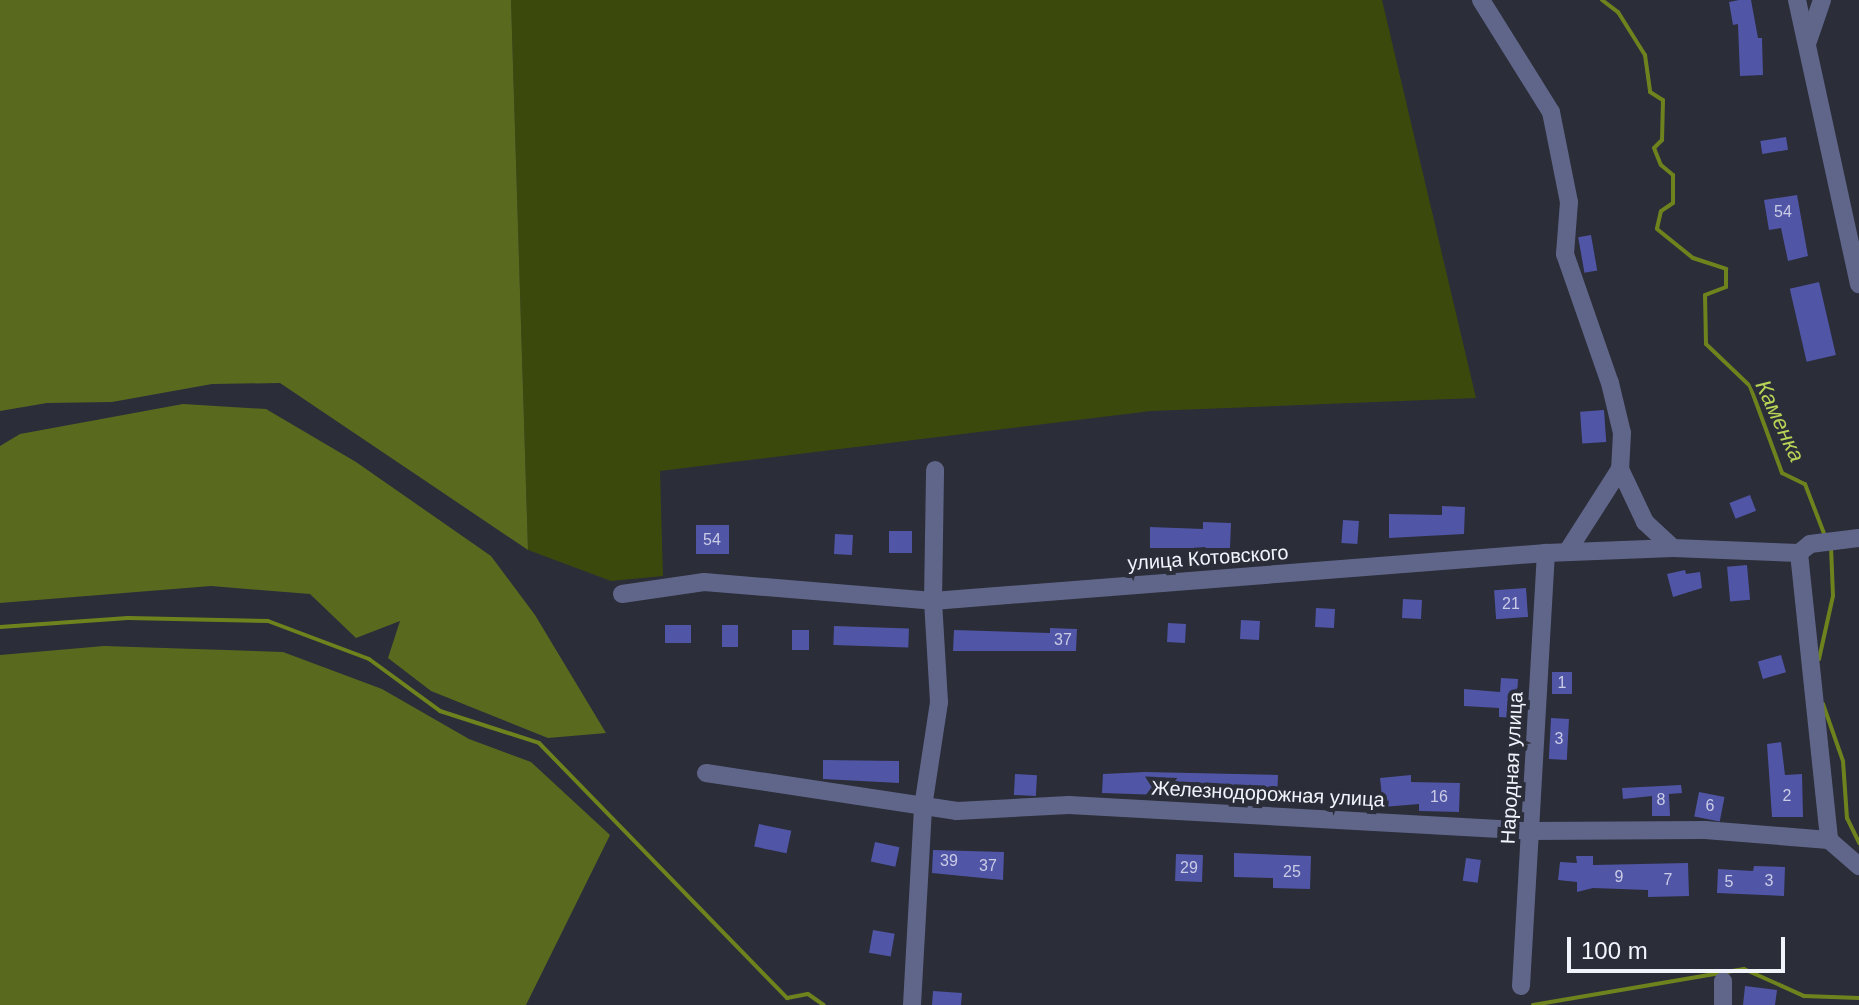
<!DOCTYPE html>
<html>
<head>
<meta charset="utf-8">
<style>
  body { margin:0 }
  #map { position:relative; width:1859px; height:1005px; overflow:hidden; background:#2b2d39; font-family:Helvetica,sans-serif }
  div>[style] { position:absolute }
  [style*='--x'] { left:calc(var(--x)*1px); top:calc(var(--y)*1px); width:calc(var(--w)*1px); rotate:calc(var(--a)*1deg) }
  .green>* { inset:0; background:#3c490c }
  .forest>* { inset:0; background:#59691e }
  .stream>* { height:4px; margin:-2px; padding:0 2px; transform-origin:2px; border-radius:2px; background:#6e831d }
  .building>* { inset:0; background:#5055a5; transform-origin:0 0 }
  .minor>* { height:18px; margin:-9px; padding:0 9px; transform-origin:9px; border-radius:9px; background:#606689 }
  span { translate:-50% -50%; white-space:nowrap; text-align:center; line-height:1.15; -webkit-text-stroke:8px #2b2d39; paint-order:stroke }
  .number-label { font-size:16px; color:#cacce6 }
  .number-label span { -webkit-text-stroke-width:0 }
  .street-label { font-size:20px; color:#f2f4fc }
  .water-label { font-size:22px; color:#b7d456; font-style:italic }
  .scale { position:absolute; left:1567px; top:937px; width:218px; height:36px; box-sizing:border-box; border:4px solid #f2f4fc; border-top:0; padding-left:10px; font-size:24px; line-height:28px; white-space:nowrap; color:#f2f4fc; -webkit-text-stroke:6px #2b2d39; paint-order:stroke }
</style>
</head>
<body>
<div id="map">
  <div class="green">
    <div style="clip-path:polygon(511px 0,1382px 0,1476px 398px,1151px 411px,660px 471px,663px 576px,611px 581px,528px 550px)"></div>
  </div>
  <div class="forest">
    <div style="clip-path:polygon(0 0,511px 0,528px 550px,280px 383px,212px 384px,112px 402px,47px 403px,0 411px)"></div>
    <div style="clip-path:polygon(183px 404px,266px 409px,356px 462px,491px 556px,535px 615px,606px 733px,548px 738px,431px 691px,388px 658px,400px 621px,356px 638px,310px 594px,211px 586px,0 603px,0 446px,20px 434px)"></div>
    <div style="clip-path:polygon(104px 646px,283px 652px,382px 689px,469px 739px,531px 762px,610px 835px,526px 1005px,0 1005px,0 655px)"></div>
  </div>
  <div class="stream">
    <div style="--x:1602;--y:0;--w:20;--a:37"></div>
    <div style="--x:1618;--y:12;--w:51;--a:57.9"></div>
    <div style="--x:1645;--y:55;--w:37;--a:82"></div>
    <div style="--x:1650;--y:92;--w:15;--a:32"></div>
    <div style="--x:1663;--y:100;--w:40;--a:91.4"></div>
    <div style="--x:1662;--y:140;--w:11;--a:135"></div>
    <div style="--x:1654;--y:148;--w:18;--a:68"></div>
    <div style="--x:1661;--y:165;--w:16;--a:40"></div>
    <div style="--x:1673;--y:175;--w:28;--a:90"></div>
    <div style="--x:1673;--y:203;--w:14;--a:146"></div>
    <div style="--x:1661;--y:211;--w:18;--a:103"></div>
    <div style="--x:1657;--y:229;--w:46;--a:38.9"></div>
    <div style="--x:1693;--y:258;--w:35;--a:18"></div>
    <div style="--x:1726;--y:269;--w:18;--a:90"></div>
    <div style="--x:1726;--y:287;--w:22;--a:159"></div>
    <div style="--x:1705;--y:295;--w:49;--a:88.8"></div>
    <div style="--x:1706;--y:344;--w:61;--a:43.7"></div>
    <div style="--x:1750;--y:386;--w:93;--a:69.8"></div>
    <div style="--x:1782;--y:473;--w:25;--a:26"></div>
    <div style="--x:1805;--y:484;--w:56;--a:69"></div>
    <div style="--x:0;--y:627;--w:128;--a:-4"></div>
    <div style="--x:128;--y:618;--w:140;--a:1.2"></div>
    <div style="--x:268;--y:621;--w:108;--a:20.6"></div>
    <div style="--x:369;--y:659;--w:88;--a:36.2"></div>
    <div style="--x:440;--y:711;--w:104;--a:17.9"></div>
    <div style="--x:539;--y:743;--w:356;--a:45.8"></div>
    <div style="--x:787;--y:998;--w:21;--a:-11"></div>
    <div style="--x:808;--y:994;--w:19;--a:35"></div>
    <div style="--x:1819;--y:659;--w:65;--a:-77.5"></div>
    <div style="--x:1833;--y:596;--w:50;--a:-92.3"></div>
    <div style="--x:1823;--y:704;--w:60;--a:70.7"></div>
    <div style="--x:1843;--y:761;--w:57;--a:86"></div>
    <div style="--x:1847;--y:818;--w:28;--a:64"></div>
    <div style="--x:1533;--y:1005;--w:214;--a:-9.7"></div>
    <div style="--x:1744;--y:969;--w:66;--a:24.2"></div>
    <div style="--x:1804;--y:996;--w:55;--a:2.1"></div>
  </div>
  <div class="building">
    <div style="clip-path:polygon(1739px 0,1751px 0,1758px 38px,1762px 38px,1763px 75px,1740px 76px,1738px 24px,1733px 25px,1729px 2px)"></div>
    <div style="left:1786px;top:137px;width:13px;height:26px;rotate:81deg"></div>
    <div style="clip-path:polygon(1797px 195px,1808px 256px,1788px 261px,1781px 228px,1769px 230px,1764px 200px)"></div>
    <div style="left:1591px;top:235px;width:36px;height:13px;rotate:80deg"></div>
    <div style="left:1819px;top:282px;width:75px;height:30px;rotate:77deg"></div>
    <div style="left:1604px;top:410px;width:32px;height:24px;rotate:86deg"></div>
    <div style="left:1750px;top:495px;width:17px;height:22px;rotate:69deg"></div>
    <div style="clip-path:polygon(1442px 506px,1465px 507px,1464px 534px,1389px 538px,1389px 514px,1442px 515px)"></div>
    <div style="left:1343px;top:520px;width:16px;height:23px;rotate:4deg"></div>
    <div style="clip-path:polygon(1203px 522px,1231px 523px,1230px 548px,1150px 548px,1150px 527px,1203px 529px)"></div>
    <div style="left:696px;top:525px;width:33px;height:29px"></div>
    <div style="left:889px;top:531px;width:23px;height:22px"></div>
    <div style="left:835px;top:534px;width:18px;height:20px;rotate:3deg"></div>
    <div style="left:1747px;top:565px;width:35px;height:20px;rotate:85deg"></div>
    <div style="clip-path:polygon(1685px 570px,1686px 574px,1700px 572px,1702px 588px,1673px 597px,1667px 574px)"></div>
    <div style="left:1526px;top:588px;width:29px;height:32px;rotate:86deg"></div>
    <div style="left:1403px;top:599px;width:19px;height:19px;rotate:3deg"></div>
    <div style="left:1316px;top:608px;width:19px;height:19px;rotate:3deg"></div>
    <div style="left:1241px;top:620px;width:19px;height:19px;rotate:3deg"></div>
    <div style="left:1168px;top:623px;width:18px;height:19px;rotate:3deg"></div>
    <div style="left:665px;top:625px;width:26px;height:18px"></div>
    <div style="left:722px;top:625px;width:16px;height:22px"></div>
    <div style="left:834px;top:626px;width:75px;height:19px;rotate:2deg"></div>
    <div style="clip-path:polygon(1050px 628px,1077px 629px,1076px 651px,953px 651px,954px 630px,1050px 633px)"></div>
    <div style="left:792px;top:630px;width:17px;height:20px"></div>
    <div style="left:1781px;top:655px;width:18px;height:24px;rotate:74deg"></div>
    <div style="left:1552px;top:672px;width:20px;height:22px"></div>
    <div style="clip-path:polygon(1501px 678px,1518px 679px,1516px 718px,1499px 717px,1499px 708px,1464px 706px,1464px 689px,1500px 692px)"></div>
    <div style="left:1551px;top:718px;width:18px;height:41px;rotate:3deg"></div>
    <div style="clip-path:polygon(1781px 742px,1785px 775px,1802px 774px,1803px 817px,1772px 817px,1767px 744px)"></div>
    <div style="clip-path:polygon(823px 760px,899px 761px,899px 783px,823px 779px)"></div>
    <div style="clip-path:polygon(1145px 772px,1278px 775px,1277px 799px,1102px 793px,1103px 774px)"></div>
    <div style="left:1015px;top:774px;width:22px;height:21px;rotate:3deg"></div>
    <div style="clip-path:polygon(1411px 775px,1411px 782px,1460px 783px,1459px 812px,1419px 811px,1419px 804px,1383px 807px,1380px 778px)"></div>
    <div style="clip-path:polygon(1681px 785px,1682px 793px,1669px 794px,1670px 816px,1652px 816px,1652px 796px,1623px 799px,1622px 788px)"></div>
    <div style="left:1699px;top:792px;width:26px;height:25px;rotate:11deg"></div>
    <div style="left:759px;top:824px;width:33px;height:23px;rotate:12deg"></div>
    <div style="left:875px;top:842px;width:25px;height:20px;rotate:12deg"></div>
    <div style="clip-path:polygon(933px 850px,1004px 852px,1003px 880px,932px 873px)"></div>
    <div style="clip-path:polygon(1234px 853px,1311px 856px,1310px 889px,1273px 888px,1273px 878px,1234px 877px)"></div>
    <div style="left:1176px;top:854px;width:27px;height:27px;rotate:2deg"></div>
    <div style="clip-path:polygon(1576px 856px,1593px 856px,1593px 865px,1688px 863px,1689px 896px,1648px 897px,1648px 890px,1593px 888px,1577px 892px,1577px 882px,1558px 880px,1560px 862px,1577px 863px)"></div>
    <div style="left:1466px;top:858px;width:15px;height:23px;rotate:8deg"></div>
    <div style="clip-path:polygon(1754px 866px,1785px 867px,1784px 896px,1717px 893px,1718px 869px,1753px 871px)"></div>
    <div style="left:873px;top:930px;width:22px;height:23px;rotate:10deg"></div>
    <div style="clip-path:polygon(1745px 986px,1777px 990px,1775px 1005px,1743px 1005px)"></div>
    <div style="clip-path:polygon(933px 991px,962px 993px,961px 1005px,932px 1005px)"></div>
  </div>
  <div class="minor">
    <div style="--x:1481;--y:0;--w:132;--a:58"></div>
    <div style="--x:1551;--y:112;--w:92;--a:78.7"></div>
    <div style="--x:1569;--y:202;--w:52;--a:94.4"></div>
    <div style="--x:1565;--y:254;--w:137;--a:70.8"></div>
    <div style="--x:1610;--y:383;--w:51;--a:76.5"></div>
    <div style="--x:1622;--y:433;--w:36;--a:93"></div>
    <div style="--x:1620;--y:469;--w:59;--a:64.7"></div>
    <div style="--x:1645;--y:522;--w:38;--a:43"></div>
    <div style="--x:1797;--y:0;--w:291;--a:77.7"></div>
    <div style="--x:1808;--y:41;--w:43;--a:-71.1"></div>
    <div style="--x:1567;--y:552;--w:98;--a:-57.4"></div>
    <div style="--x:1799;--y:553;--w:289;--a:84"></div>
    <div style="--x:1829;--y:840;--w:40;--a:41"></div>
    <div style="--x:1799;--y:553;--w:14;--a:-39"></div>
    <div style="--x:1810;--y:544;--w:49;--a:-7"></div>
    <div style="--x:622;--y:594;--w:83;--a:-8.3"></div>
    <div style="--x:704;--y:582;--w:230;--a:4.7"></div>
    <div style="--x:933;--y:601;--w:615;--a:-4.48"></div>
    <div style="--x:1546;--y:553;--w:127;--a:-2.3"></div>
    <div style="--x:1673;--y:548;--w:126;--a:2.3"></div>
    <div style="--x:706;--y:773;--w:254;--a:8.6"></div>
    <div style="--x:957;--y:811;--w:112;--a:-3.1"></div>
    <div style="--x:1069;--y:805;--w:462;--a:3.2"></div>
    <div style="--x:1530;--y:831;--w:175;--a:-0.3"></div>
    <div style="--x:1705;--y:830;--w:124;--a:4.6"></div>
    <div style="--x:1521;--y:986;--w:434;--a:-86.7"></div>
    <div style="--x:912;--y:1005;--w:198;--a:-86.8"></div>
    <div style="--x:923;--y:807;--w:106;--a:-81.3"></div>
    <div style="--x:939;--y:702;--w:101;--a:-93.4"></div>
    <div style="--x:933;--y:601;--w:131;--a:-89.1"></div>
    <div style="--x:1723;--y:1005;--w:24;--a:-90"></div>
  </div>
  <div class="number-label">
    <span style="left:1783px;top:212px">54</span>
    <span style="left:712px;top:540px">54</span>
    <span style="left:1511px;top:604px">21</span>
    <span style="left:1063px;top:640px">37</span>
    <span style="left:1562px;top:683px">1</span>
    <span style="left:1559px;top:739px">3</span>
    <span style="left:1787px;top:796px">2</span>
    <span style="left:1439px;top:797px">16</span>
    <span style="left:1661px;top:800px">8</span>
    <span style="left:1710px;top:806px">6</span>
    <span style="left:949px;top:861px">39</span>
    <span style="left:988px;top:866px">37</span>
    <span style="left:1189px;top:868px">29</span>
    <span style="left:1292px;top:872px">25</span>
    <span style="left:1619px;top:877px">9</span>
    <span style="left:1668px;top:880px">7</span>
    <span style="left:1769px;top:881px">3</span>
    <span style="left:1729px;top:882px">5</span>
  </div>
  <div class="street-label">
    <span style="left:1208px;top:558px;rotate:-4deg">улица Котовского</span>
    <span style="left:1512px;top:768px;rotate:-87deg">Народная улица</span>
    <span style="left:1268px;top:794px;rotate:3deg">Железнодорожная улица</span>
  </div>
  <div class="water-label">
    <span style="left:1780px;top:421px;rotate:65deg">Каменка</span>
  </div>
  <div class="scale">100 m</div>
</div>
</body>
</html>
